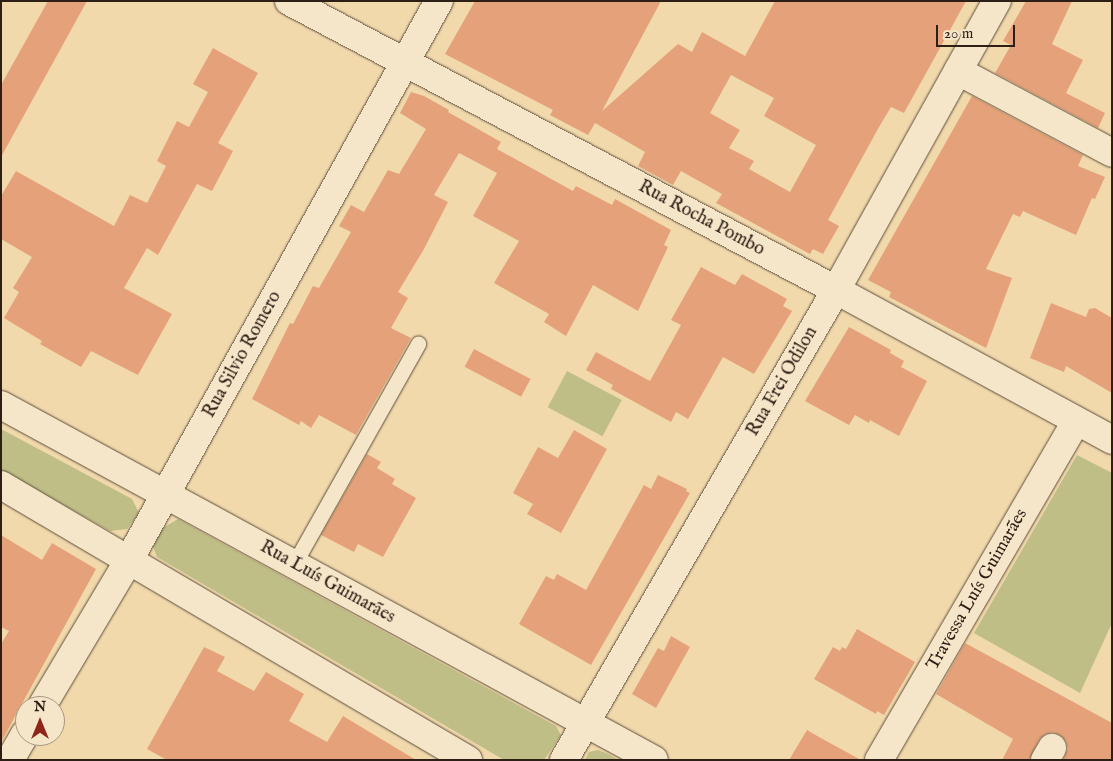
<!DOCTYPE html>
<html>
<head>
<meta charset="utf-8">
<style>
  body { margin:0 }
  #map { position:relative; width:1113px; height:761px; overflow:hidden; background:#f1d9ac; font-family:"IM FELL English",serif }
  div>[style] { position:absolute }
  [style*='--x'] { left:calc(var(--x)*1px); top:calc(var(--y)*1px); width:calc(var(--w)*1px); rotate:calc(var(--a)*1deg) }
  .green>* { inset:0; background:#bebe86; transform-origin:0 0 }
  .building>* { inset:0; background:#e5a27a; transform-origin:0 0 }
  .roads { filter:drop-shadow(0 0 1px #5e4d3c) drop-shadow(0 0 1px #5e4d3c) }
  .service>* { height:15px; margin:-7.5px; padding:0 7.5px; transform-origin:7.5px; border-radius:7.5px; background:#f6e6c9 }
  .minor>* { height:28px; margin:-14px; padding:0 14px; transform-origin:14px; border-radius:14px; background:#f6e6c9 }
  span { translate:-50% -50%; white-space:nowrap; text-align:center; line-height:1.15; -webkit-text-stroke:5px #f6e6c9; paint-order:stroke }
  .street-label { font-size:18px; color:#2d1e16 }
  .frame { position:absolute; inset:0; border:2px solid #2d1e16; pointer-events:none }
  .north { position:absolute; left:15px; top:696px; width:50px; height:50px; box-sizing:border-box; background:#f6e6c9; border:1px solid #a69681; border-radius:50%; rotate:0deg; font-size:14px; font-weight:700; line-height:20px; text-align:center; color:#2d1e16 }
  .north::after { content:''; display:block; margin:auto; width:18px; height:22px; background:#8f2418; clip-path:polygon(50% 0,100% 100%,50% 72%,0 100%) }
  .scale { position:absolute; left:936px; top:25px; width:79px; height:22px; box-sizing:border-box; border:2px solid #2d1e16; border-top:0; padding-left:6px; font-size:15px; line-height:18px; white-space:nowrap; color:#2d1e16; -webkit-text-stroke:4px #f6e6c9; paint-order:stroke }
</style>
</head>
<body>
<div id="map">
  <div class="green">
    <div style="left:567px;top:371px;width:62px;height:41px;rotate:28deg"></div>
    <div style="clip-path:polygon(1px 429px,132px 499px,139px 513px,127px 529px,110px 531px,1px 470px)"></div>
    <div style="clip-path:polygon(1077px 455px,1112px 473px,1112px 623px,1080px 693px,974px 633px)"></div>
    <div style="clip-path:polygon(178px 519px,556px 726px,561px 735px,544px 760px,504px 760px,157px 557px,152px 544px,163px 528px)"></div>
    <div style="clip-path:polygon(598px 750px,608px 754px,618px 760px,585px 760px,589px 752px)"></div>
  </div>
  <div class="building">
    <div style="clip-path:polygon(48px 1px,87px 1px,1px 157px,1px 85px)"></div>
    <div style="clip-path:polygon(evenodd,475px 1px,661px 1px,602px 111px,678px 44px,692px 52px,702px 32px,745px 56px,775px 1px,966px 1px,904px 113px,891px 107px,879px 127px,828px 220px,839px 226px,823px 254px,813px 249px,810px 254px,716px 203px,722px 194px,681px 171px,673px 185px,638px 166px,645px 152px,595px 123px,588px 135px,550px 115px,553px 110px,445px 54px,475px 1px,731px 75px,774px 98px,764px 116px,816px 145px,790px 192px,749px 169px,754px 161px,729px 148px,740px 130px,710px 113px,731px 75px)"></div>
    <div style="clip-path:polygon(1026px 1px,1072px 1px,1052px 44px,1083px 60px,1066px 93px,1105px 113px,1098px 128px,995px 73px,1011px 45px,1003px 41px)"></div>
    <div style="clip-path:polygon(213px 48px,258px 73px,218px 143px,233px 151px,212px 191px,197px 184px,158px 255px,147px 248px,124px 288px,172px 314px,138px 375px,91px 351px,81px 367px,40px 344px,42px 341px,4px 318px,19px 292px,13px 288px,32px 257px,1px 239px,1px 196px,16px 171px,114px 226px,130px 195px,147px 203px,166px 166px,157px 161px,177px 121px,189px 127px,208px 92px,193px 84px)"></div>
    <div style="clip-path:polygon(411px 92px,424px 96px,449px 110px,448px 112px,501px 142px,497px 149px,573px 191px,576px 186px,612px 205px,615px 199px,671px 230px,664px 245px,668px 247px,638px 311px,593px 285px,566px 336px,544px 322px,549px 314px,494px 283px,519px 241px,473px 216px,497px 173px,459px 153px,434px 195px,448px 202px,424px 249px,398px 292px,408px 298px,391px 328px,411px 338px,356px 435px,319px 415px,311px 428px,301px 421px,299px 425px,252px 399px,290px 323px,293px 324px,313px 286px,319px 288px,351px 232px,339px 226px,351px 205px,364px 212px,388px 170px,399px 174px,426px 129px,400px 113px)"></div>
    <div style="clip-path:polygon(972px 96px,1083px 155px,1078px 166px,1105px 177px,1095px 199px,1092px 198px,1076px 235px,1023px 211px,1020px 217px,1013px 214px,986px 269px,1012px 278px,986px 348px,889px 297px,891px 292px,868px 280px)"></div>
    <div style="clip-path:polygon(701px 267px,735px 285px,742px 274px,787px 299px,783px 306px,792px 311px,754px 374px,723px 357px,688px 419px,676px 412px,671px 422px,611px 389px,613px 385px,586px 370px,596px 352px,650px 381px,681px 325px,671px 320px)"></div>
    <div style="clip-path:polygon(1051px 303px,1086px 317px,1089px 309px,1095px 308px,1112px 318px,1112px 393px,1066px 366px,1064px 372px,1030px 358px)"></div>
    <div style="clip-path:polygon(849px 327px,891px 350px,890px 353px,904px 361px,901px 367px,927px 381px,899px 436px,870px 420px,869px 423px,855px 415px,849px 425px,805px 401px)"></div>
    <div style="left:474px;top:349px;width:64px;height:20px;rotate:28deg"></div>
    <div style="clip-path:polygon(574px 430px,607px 449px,561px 533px,527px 514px,533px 504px,513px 493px,538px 447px,558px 458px)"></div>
    <div style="clip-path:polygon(367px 454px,381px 462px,377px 468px,395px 479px,392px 484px,416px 498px,383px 557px,358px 544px,354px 552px,321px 535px)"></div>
    <div style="clip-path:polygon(658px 475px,687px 489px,686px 491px,690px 493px,591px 665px,519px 624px,546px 576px,554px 580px,557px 574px,586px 590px,644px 485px,651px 489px)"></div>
    <div style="clip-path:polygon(1px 535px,42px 560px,52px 543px,96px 569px,1px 742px,1px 644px,9px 631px,1px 627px)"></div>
    <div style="clip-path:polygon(857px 629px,915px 662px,884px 715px,877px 711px,876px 714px,814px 679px,833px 647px,840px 651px,842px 647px,846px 649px)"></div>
    <div style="clip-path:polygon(671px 636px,690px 647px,656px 708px,632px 694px,658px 648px,664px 651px)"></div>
    <div style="clip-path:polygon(965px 643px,1112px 723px,1112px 760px,1063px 760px,1068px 749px,1066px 741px,1060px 735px,1053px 732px,1045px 734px,1039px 740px,1029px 760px,1002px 760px,1013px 739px,936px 694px)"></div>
    <div style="clip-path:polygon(204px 647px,225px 657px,217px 671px,254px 691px,266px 672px,304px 694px,289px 721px,327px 742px,343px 716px,416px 760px,167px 760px,147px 749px)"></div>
    <div style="clip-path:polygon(807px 730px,819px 737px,861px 760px,789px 760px)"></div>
  </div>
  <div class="roads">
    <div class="service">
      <div style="--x:294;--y:564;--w:253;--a:-60.6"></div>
    </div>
    <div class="minor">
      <div style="--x:289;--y:1;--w:619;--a:27.85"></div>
      <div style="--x:836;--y:290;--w:314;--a:28.5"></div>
      <div style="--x:958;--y:71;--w:174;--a:28"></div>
      <div style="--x:1;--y:405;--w:743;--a:28.53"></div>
      <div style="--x:1;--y:485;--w:542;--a:30.49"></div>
      <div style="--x:42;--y:706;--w:170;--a:-59.2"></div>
      <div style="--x:129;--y:560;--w:639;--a:-60.99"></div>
      <div style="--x:10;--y:760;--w:30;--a:-60"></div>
      <div style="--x:564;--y:760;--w:543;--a:-59.94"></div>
      <div style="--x:836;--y:290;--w:331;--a:-60.9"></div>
      <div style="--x:879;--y:760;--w:392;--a:-59.8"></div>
      <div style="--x:1045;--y:760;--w:14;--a:-60"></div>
    </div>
  </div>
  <div class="street-label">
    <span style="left:701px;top:219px;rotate:28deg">Rua Rocha Pombo</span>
    <span style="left:243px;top:355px;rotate:-61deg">Rua Silvio Romero</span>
    <span style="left:783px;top:382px;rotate:-60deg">Rua Frei Odilon</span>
    <span style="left:327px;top:583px;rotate:29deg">Rua Luís Guimarães</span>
    <span style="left:978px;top:590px;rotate:-60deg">Travessa Luís Guimarães</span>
  </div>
  <div class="frame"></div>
  <div class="north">N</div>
  <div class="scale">20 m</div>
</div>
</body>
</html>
